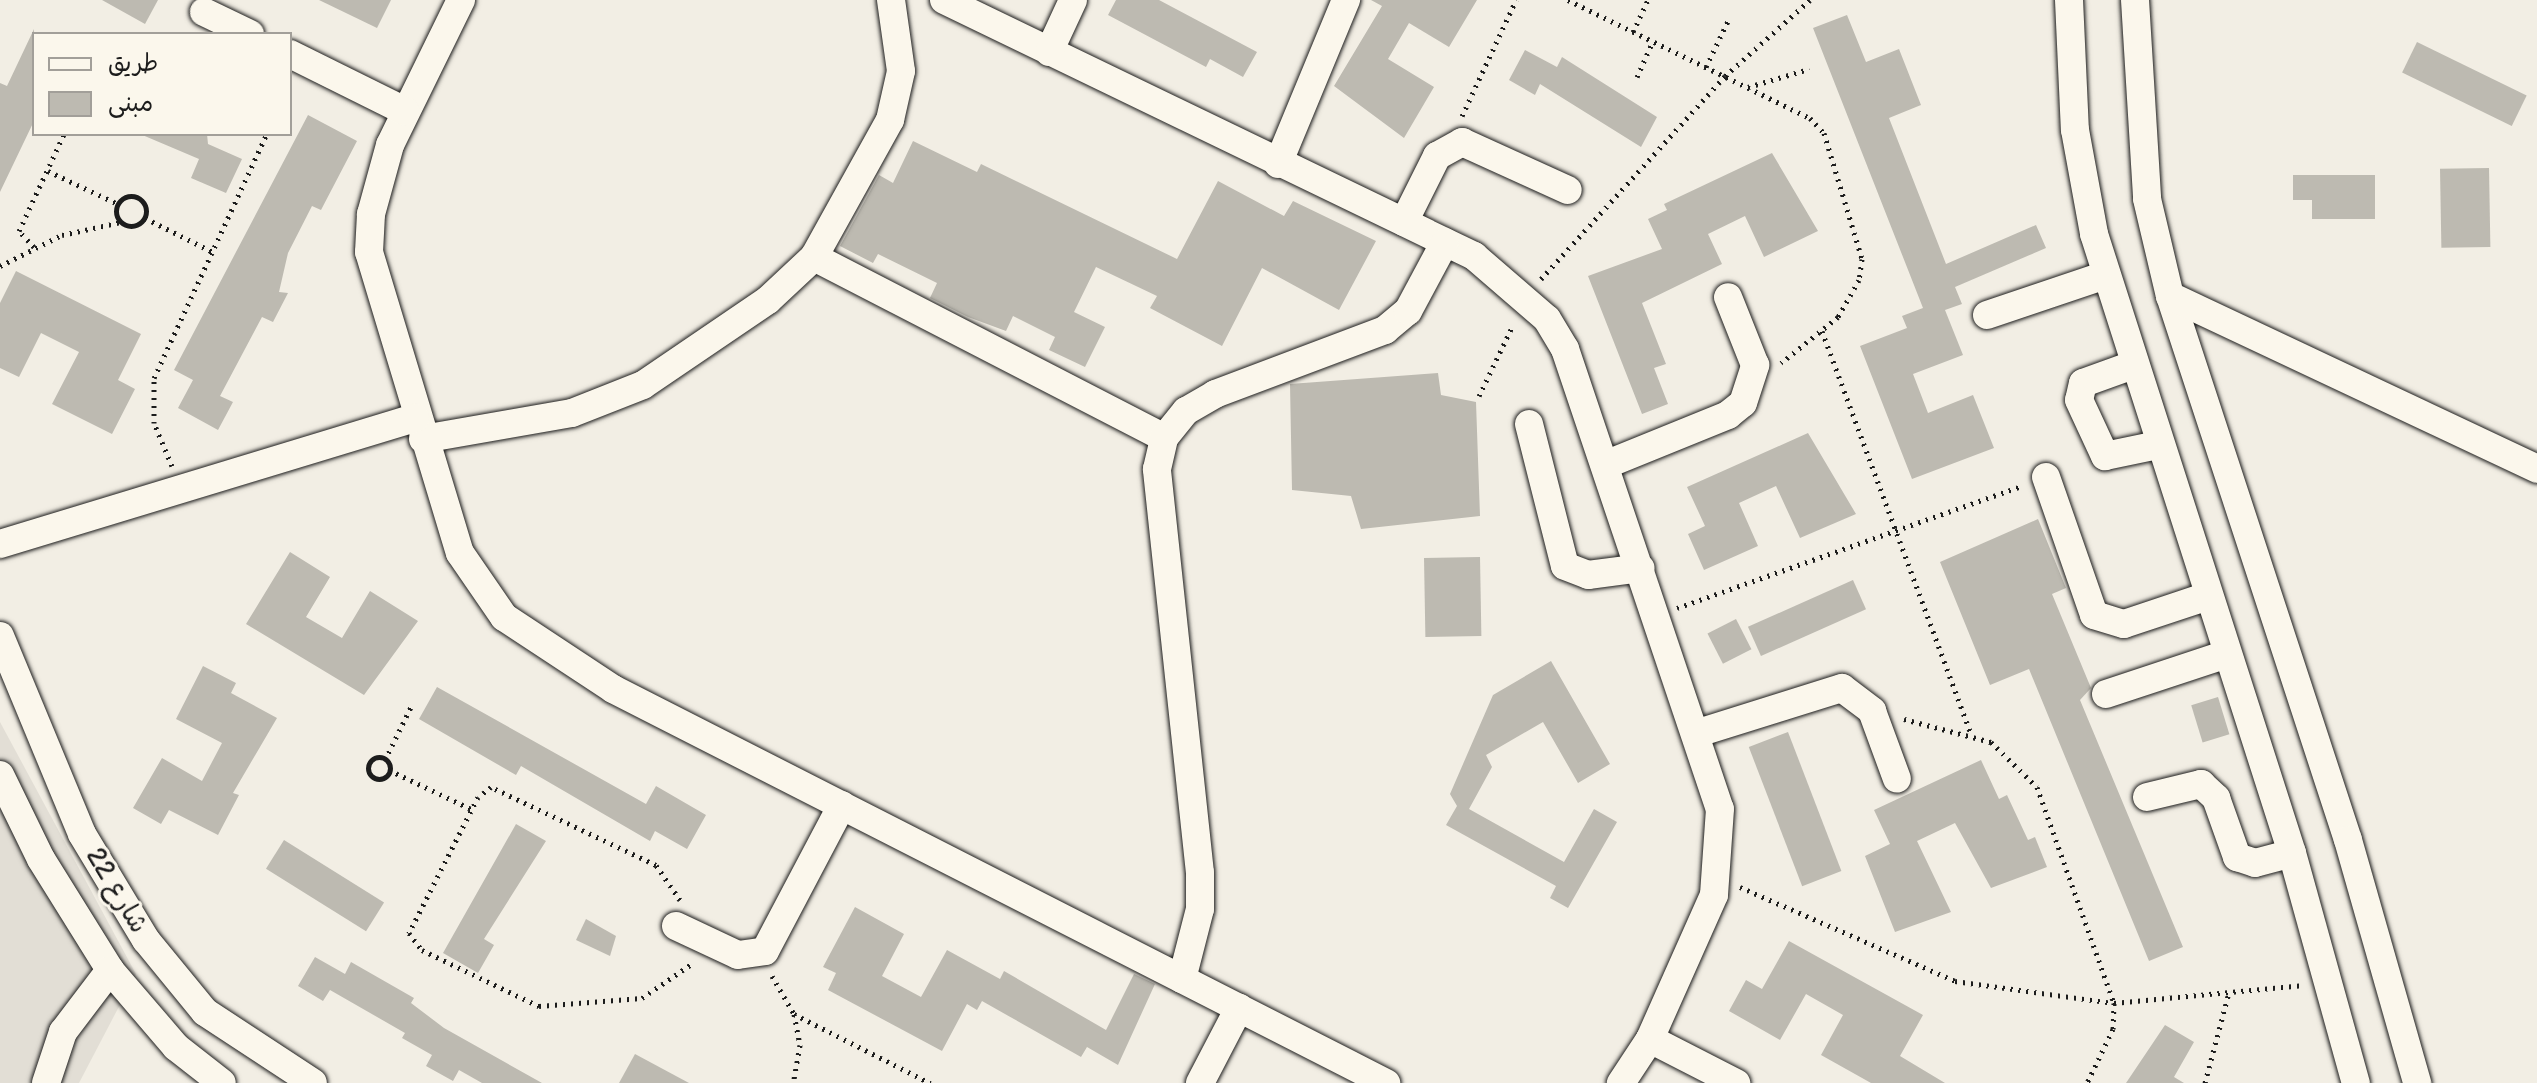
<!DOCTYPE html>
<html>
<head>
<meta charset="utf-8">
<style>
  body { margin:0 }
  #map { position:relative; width:2537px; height:1083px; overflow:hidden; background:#f2eee4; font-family:"Balsamiq Sans","Playpen Sans Arabic",sans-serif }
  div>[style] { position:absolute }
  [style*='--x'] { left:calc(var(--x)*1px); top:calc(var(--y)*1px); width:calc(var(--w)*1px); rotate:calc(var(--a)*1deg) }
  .built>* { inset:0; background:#e2ded5 }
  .building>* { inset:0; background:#bdbab1; transform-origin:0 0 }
  .path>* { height:5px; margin-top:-2.5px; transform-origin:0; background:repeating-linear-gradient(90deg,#1c1c1c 0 2px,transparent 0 8px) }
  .path>.ring { margin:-2.5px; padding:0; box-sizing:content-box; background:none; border:5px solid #1c1c1c; border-radius:50% }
  .roads { filter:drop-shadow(0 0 2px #1c1c1c) drop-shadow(0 0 2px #1c1c1c) }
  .minor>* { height:28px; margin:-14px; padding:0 14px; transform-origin:14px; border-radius:14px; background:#fbf7ec }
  span { translate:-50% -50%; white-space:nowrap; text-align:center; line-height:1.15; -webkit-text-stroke:6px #fbf7ec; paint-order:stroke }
  .street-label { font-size:26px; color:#1c1c1c }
  .legend { position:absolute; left:32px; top:32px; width:260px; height:104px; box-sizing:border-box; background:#fbf7ec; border:2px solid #a29f99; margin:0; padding:10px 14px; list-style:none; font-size:24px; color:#1c1c1c }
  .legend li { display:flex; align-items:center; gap:16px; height:40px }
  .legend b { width:40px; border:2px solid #a29f99 }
</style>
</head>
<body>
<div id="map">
  <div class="built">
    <div style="clip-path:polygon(0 722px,136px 974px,79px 1083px,0 1083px)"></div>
  </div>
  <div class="building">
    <div style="clip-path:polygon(102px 0,158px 0,145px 24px)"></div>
    <div style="clip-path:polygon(319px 0,391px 0,377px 28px)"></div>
    <div style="clip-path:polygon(1116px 0,1159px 0,1257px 52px,1243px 77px,1210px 59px,1206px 67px,1108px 15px)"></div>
    <div style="clip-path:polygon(1371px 0,1477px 0,1449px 47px,1409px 23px,1388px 59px,1434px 87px,1404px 138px,1334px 86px,1382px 6px)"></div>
    <div style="clip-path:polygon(1847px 15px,1866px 62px,1899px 49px,1921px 105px,1889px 118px,1946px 264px,2036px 225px,2046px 248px,1955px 287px,1962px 304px,1945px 310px,1963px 355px,1913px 374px,1928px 413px,1973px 395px,1994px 448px,1912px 479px,1860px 346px,1907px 328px,1902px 316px,1923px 308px,1813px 28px)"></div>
    <div style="clip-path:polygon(34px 29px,34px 121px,0 192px,0 83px,7px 86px)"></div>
    <div style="left:2417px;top:42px;width:122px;height:34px;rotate:26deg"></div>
    <div style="clip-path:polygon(1525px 50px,1557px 67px,1562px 57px,1657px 117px,1641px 147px,1540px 84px,1535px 95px,1509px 80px)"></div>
    <div style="clip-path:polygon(308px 115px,357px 141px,321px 210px,312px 206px,288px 253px,279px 292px,288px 293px,273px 322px,262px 317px,220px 396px,233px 402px,218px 430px,178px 408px,193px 380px,174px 370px)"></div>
    <div style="clip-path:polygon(140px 134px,207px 134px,208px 144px,242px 159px,226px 193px,191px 178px,199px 159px)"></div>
    <div style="clip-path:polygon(913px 141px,977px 172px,981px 164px,1177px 259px,1218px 181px,1284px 216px,1293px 201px,1376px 241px,1339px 310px,1262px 268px,1222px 346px,1150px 308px,1157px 296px,1096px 267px,1074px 312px,1105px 327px,1085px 367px,1049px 350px,1055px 337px,1013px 316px,1006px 331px,968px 317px,930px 298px,937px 283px,878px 254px,873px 263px,840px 246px,879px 175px,893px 183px)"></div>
    <div style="clip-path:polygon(1772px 153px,1818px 231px,1764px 257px,1745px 216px,1708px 234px,1722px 264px,1642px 303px,1666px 364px,1654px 368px,1668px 404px,1642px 414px,1588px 276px,1662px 249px,1648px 219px,1667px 210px,1664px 204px)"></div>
    <div style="left:2489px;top:168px;width:79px;height:49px;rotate:89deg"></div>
    <div style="clip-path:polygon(2293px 175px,2375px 175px,2375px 219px,2312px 219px,2312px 200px,2293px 200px)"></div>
    <div style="clip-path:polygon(16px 271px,141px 334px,118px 380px,135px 389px,112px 434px,52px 404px,79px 352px,41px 333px,19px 377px,0 368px,0 303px)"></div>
    <div style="clip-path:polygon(1438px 373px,1441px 395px,1476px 402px,1480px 516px,1361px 529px,1351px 496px,1292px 490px,1290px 384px)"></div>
    <div style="clip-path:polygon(1808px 433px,1856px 514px,1800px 538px,1776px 486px,1739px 503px,1758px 546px,1704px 570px,1688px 534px,1705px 526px,1687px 487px)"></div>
    <div style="clip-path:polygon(2038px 519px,2066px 588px,2052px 594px,2091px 688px,2080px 700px,2183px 947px,2149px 961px,2029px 669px,1990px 685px,1940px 562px)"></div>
    <div style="clip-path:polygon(290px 552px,330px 577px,306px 617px,342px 638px,370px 591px,418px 621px,364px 695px,246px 624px)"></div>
    <div style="left:1480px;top:557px;width:79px;height:56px;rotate:89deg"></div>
    <div style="left:1853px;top:580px;width:32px;height:115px;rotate:66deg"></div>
    <div style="left:1736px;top:619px;width:34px;height:32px;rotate:63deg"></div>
    <div style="clip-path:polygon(1551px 661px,1610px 764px,1578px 783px,1543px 722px,1486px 755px,1492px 767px,1469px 809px,1564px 862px,1594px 809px,1617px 822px,1568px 908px,1550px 898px,1556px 886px,1446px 825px,1457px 806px,1450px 794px,1493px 695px)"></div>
    <div style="clip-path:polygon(203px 666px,236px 683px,231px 693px,277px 718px,233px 793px,239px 795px,218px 835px,169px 810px,161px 824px,133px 808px,162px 758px,202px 781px,222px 743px,176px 719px)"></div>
    <div style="clip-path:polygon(437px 687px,646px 804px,656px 786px,706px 815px,687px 849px,655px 831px,650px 841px,521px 766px,516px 775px,419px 719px)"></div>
    <div style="left:2218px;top:697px;width:39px;height:28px;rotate:73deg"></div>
    <div style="left:1788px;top:732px;width:149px;height:42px;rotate:69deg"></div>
    <div style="clip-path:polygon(1981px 760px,1999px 799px,2007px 795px,2028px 840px,2035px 837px,2047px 867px,1991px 888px,1955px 823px,1917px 841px,1951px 912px,1895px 932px,1865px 856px,1890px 844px,1874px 810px)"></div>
    <div style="clip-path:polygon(516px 824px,546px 841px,484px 939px,494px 945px,478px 973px,443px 953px)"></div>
    <div style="left:284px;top:840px;width:118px;height:34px;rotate:32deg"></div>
    <div style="clip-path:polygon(855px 907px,904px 934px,882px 976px,921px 997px,947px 950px,1000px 979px,1004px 971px,1106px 1030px,1134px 974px,1155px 984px,1118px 1065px,1087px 1047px,1081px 1057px,982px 1001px,977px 1010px,967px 1004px,942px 1051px,828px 990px,836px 973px,823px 967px)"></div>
    <div style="clip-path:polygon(586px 919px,616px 936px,610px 956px,576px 940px)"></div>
    <div style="clip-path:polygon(1789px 941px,1923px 1015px,1900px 1056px,1945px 1083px,1871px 1083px,1821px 1055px,1843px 1015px,1806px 994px,1780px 1040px,1729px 1011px,1746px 980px,1762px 989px)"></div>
    <div style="clip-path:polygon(315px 957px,345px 974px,351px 962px,414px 998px,411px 1003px,444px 1028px,542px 1083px,482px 1083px,459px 1070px,453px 1081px,426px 1066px,432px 1055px,402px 1038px,405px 1033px,330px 990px,323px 1001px,298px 986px)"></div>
    <div style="clip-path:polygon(2165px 1025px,2194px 1042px,2174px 1077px,2184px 1083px,2126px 1083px)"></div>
    <div style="clip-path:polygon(635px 1054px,689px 1083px,619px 1083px)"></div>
  </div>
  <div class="path">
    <div style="--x:1568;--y:0;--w:269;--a:26"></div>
    <div style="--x:1810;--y:118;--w:21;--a:47"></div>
    <div style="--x:1824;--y:133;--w:132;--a:73.2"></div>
    <div style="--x:1862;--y:259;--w:21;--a:98"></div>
    <div style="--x:1859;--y:280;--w:43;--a:119.6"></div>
    <div style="--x:1838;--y:317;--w:73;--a:141.1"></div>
    <div style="--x:1633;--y:32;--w:35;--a:-65"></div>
    <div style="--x:1706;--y:67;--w:53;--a:-64.4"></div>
    <div style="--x:1637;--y:77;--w:39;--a:-66"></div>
    <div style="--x:1748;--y:87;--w:64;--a:-16.4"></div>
    <div style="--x:1462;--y:116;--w:128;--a:-65"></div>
    <div style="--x:48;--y:171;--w:77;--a:25.2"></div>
    <div class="ring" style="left:116px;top:196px;width:25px;height:25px"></div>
    <div style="--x:145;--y:218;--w:76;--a:26.6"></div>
    <div style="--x:34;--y:247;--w:22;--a:-133"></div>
    <div style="--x:19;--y:231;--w:107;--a:-65.1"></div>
    <div style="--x:0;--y:266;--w:69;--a:-26.6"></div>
    <div style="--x:62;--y:235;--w:60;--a:-12.4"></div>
    <div style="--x:1541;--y:279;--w:274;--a:-47.8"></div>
    <div style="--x:1725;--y:76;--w:114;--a:-41.8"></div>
    <div style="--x:1822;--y:331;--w:430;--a:69.7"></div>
    <div style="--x:1479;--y:396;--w:79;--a:-64.4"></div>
    <div style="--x:172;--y:466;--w:47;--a:-112.7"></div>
    <div style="--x:154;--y:423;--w:45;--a:-90"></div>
    <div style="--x:154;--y:378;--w:269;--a:-65.2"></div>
    <div style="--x:1677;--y:608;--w:366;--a:-19.5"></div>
    <div style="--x:1904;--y:719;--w:90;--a:14.8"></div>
    <div style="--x:1991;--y:742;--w:64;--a:44.4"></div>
    <div style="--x:2037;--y:787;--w:229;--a:70.4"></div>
    <div style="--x:2114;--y:1003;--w:26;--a:92"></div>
    <div style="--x:2113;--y:1029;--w:60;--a:115.7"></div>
    <div class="ring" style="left:368px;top:757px;width:17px;height:17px"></div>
    <div style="--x:385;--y:760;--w:61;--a:-63.9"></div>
    <div style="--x:389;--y:770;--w:91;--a:25.4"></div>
    <div style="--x:1740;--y:887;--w:235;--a:23.6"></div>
    <div style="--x:1955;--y:981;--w:161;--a:7.9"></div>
    <div style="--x:2114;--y:1003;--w:191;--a:-5.4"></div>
    <div style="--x:680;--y:900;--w:42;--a:-124.4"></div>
    <div style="--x:656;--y:865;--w:183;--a:-154.7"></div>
    <div style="--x:491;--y:787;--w:16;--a:142"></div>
    <div style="--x:478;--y:797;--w:153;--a:116.9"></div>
    <div style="--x:409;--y:933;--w:21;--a:53"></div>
    <div style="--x:422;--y:950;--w:130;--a:25.6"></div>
    <div style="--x:539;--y:1006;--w:103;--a:-4.4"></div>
    <div style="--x:642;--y:998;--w:62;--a:-34.5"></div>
    <div style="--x:772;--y:976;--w:44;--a:59.9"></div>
    <div style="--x:794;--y:1014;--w:32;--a:79"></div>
    <div style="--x:800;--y:1045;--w:39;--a:100"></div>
    <div style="--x:794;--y:1014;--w:153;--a:26.9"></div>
    <div style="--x:2205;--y:1083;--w:94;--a:-75.2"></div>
  </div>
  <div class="roads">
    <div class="minor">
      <div style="--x:461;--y:0;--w:161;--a:116.1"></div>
      <div style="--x:390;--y:145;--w:72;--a:105.4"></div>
      <div style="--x:371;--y:214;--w:38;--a:93"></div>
      <div style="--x:369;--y:252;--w:314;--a:73.2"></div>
      <div style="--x:460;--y:553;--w:78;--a:55.5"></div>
      <div style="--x:504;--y:617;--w:131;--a:33.4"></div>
      <div style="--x:613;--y:689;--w:868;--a:27.01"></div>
      <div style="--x:944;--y:0;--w:589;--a:25.78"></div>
      <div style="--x:1474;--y:256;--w:96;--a:40.8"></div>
      <div style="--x:1547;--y:319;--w:35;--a:59"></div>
      <div style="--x:1565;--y:349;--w:485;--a:71.4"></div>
      <div style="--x:1720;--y:809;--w:86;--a:94"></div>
      <div style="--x:1714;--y:895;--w:158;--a:114"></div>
      <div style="--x:1650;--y:1039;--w:53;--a:123.4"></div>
      <div style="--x:2069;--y:0;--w:130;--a:87.4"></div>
      <div style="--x:2075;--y:130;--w:106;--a:79.6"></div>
      <div style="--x:2094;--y:234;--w:650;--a:72.26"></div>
      <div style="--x:2292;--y:853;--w:239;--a:74.5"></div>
      <div style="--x:2135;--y:0;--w:199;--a:86.5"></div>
      <div style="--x:2147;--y:199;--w:100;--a:76.7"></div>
      <div style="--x:2170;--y:296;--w:572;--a:71.88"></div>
      <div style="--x:2348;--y:840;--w:253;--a:74.1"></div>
      <div style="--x:204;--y:12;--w:51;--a:25.6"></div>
      <div style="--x:1049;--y:52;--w:57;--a:-65.2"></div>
      <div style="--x:290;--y:54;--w:128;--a:26.4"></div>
      <div style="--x:1278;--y:164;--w:178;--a:-67.5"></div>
      <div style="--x:1404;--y:222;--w:74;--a:-63.4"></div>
      <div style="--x:1437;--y:156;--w:29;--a:-29"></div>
      <div style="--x:1462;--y:142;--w:116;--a:24.4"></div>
      <div style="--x:814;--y:257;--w:394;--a:27.3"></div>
      <div style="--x:2170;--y:296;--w:406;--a:25.2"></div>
      <div style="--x:1987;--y:315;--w:126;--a:-18.6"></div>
      <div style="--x:2133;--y:365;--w:53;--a:160.2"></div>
      <div style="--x:2083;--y:383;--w:17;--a:103"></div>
      <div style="--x:2079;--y:400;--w:62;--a:65.1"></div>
      <div style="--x:2105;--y:456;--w:54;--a:-11.7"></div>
      <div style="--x:1529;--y:424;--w:146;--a:75.8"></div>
      <div style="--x:1565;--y:566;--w:25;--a:21"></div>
      <div style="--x:1588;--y:575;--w:53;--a:-7.5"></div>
      <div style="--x:423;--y:439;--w:151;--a:-9.9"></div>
      <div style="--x:572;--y:413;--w:76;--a:-21.5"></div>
      <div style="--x:643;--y:385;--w:151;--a:-34.2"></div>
      <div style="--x:768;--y:300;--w:63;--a:-43.1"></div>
      <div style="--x:814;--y:257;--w:157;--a:-61"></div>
      <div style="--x:890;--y:120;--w:50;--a:-77.3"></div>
      <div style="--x:901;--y:71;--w:72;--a:-98"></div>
      <div style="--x:1605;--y:465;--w:133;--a:-22.1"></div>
      <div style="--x:1728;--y:415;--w:19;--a:-39"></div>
      <div style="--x:1743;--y:403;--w:40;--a:-72"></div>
      <div style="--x:1755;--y:365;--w:73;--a:-111.7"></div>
      <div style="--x:2046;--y:477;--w:146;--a:70.8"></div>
      <div style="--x:2094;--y:615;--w:31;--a:17"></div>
      <div style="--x:2124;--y:624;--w:89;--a:-18.4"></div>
      <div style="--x:0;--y:544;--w:434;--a:-16.9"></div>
      <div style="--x:0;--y:636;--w:214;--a:67.5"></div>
      <div style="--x:82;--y:834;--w:124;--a:58.9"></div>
      <div style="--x:146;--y:940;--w:93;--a:50.7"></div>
      <div style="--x:205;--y:1012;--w:129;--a:33.3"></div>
      <div style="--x:2106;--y:694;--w:127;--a:-18.3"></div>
      <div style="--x:1698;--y:733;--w:151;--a:-17.4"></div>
      <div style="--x:1842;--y:688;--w:38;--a:37"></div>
      <div style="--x:1872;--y:711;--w:72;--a:69.8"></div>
      <div style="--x:0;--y:775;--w:93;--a:64"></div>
      <div style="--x:41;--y:859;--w:131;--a:58.1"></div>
      <div style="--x:110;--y:970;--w:101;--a:49.4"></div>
      <div style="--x:176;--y:1047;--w:58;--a:38"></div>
      <div style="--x:2147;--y:797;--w:56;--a:-13.5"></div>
      <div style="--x:2201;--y:784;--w:21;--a:43"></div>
      <div style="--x:2216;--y:798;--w:63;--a:70.4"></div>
      <div style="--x:2237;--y:857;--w:19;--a:18"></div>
      <div style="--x:2255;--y:863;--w:38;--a:-15"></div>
      <div style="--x:676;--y:926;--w:68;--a:25.1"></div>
      <div style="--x:738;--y:955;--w:27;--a:-8"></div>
      <div style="--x:765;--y:951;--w:165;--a:-62.2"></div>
      <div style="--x:1182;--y:979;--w:72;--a:-75.6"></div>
      <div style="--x:1200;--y:909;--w:36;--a:-90"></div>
      <div style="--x:1200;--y:873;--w:406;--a:-96.1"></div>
      <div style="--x:1157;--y:469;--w:32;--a:-77"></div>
      <div style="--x:1164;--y:438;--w:35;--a:-51"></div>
      <div style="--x:1186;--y:411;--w:34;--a:-30"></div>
      <div style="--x:1215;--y:394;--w:182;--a:-20.6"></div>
      <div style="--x:1385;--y:330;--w:30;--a:-40"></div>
      <div style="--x:1408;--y:311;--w:78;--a:-61.8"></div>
      <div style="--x:1650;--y:1039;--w:97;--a:27.1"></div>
      <div style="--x:46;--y:1083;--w:54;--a:-71.6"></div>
      <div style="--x:63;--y:1032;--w:78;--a:-52.8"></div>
      <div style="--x:1200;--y:1083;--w:85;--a:-62.5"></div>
    </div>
  </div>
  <div class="street-label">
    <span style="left:116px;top:891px;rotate:59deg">شارع 22</span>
  </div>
  <ul class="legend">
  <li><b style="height:10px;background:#fbf7ec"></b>طريق</li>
  <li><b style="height:22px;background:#bdbab1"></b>مبنى</li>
  </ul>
</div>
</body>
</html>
